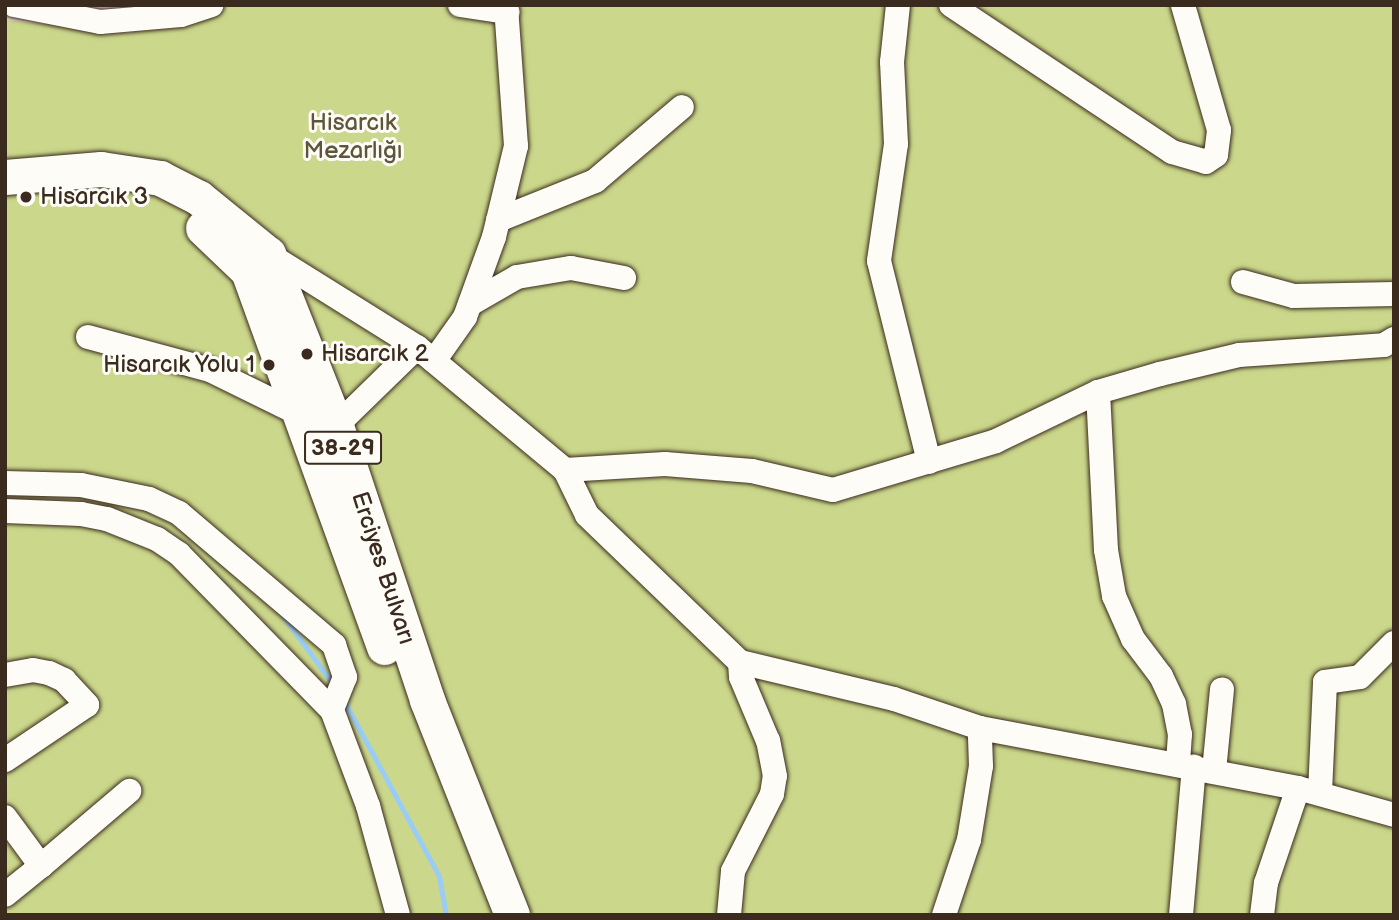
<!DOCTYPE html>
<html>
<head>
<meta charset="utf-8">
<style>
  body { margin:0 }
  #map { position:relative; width:1399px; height:920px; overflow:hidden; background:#f6e4df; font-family:"Balsamiq Sans",sans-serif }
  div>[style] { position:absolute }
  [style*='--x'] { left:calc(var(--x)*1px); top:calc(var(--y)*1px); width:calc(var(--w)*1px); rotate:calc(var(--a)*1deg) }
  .green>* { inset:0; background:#cbd88b }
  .stream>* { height:5px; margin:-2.5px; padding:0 2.5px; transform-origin:2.5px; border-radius:2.5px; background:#99ccf6 }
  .roads { filter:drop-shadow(0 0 2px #3b2a1e) drop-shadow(0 0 2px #3b2a1e) }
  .minor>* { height:24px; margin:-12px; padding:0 12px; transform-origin:12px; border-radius:12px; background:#fdfcf7 }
  .highway>* { height:35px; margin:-17.5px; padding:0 17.5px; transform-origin:17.5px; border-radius:17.5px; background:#fdfcf7 }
  .dots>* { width:19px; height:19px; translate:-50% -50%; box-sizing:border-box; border:4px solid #fdfcf7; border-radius:50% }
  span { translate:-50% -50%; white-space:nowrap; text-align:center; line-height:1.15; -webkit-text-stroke:6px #fdfcf7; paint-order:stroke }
  .shield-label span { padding:2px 5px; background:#fdfcf7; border:2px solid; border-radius:5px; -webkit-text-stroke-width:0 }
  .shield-label { font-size:23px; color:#3b2a1e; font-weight:700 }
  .park-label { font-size:24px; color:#5f5639 }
  .poi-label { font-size:24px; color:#3b2a1e }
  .left { translate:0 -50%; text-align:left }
  .right { translate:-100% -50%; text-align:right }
  .street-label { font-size:24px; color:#3b2a1e }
  .frame { position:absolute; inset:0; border:7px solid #3b2a1e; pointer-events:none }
</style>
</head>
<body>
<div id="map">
  <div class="green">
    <div style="clip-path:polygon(192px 5px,1394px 5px,1394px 915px,5px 915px,5px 20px,130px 33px)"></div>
  </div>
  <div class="stream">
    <div style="--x:283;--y:616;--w:84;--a:53.7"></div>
    <div style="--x:344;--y:701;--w:199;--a:61.5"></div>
    <div style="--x:439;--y:876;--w:40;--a:80"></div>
  </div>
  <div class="roads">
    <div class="minor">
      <div style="--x:14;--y:5;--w:88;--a:11.2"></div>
      <div style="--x:100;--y:22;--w:81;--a:-4.9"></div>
      <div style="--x:181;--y:15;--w:32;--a:-18"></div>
      <div style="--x:460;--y:5;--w:48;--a:8.5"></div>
      <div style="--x:898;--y:5;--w:57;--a:96"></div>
      <div style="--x:892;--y:62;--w:82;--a:87.2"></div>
      <div style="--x:896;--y:144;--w:118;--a:98.3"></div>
      <div style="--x:879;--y:261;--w:207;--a:76"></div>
      <div style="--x:951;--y:5;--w:265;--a:33.6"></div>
      <div style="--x:1172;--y:152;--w:35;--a:16"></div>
      <div style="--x:1206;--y:162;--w:12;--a:-35"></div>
      <div style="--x:1216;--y:155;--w:25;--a:-83"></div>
      <div style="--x:1219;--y:130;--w:130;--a:-106.1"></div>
      <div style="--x:498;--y:220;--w:105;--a:-21.9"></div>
      <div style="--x:595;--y:181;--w:114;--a:-40.4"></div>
      <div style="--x:268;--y:254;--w:176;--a:32"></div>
      <div style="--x:417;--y:347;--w:192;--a:39.7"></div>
      <div style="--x:565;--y:470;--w:50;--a:63.9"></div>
      <div style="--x:587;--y:515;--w:212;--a:43.9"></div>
      <div style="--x:740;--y:662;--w:158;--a:13.5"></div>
      <div style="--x:894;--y:699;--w:91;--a:18.6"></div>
      <div style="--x:980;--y:728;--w:324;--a:10.7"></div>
      <div style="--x:1298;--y:788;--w:100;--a:15.7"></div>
      <div style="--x:1243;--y:282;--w:53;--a:15.4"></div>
      <div style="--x:1294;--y:296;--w:100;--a:-1.1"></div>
      <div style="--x:470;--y:304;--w:54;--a:-29.9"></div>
      <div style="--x:517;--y:277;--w:55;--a:-9.5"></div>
      <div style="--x:571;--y:268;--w:54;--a:10.7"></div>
      <div style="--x:88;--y:337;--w:126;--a:15.1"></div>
      <div style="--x:210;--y:370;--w:102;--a:26.1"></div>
      <div style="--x:434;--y:361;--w:54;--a:-54.8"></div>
      <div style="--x:465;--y:317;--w:85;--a:-70.1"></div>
      <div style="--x:494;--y:237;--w:94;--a:-76.4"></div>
      <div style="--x:516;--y:146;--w:141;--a:-94.1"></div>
      <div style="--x:1098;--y:392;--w:158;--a:87.1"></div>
      <div style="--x:1106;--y:550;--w:47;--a:80.1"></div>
      <div style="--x:1114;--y:596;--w:47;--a:66.2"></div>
      <div style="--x:1133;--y:639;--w:46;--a:52.9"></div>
      <div style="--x:1161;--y:676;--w:31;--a:65"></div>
      <div style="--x:1174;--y:704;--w:31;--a:79"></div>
      <div style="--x:1180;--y:734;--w:30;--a:94"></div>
      <div style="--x:336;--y:426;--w:113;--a:-44.3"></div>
      <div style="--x:565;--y:470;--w:100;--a:-3.4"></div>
      <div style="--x:665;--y:464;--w:87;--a:4.6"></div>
      <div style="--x:752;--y:471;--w:83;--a:13.2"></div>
      <div style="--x:833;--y:490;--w:170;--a:-16.7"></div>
      <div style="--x:996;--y:441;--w:113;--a:-25.7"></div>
      <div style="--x:1098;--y:392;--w:65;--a:-16.2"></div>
      <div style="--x:1160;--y:374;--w:81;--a:-13.5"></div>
      <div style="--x:1239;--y:355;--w:145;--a:-3.9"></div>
      <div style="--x:1384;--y:345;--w:12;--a:-31"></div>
      <div style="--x:5;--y:483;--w:76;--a:1.5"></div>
      <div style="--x:81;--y:485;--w:69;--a:11.6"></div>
      <div style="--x:149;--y:499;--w:33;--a:25"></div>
      <div style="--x:179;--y:513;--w:204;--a:40.4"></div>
      <div style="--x:334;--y:645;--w:34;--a:71"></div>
      <div style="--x:345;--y:677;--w:35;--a:112"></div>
      <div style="--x:5;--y:511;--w:76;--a:2.3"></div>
      <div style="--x:81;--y:514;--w:26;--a:11"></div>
      <div style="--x:107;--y:519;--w:54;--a:21.8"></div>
      <div style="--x:157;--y:539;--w:27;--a:34"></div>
      <div style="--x:179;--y:554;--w:219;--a:45.6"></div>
      <div style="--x:332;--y:710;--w:103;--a:69.4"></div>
      <div style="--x:368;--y:806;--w:113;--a:74.6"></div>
      <div style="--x:5;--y:675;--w:28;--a:-10"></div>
      <div style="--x:33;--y:670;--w:16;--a:11"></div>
      <div style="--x:49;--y:673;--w:17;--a:25"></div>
      <div style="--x:64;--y:680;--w:34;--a:47"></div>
      <div style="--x:87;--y:705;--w:99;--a:146.1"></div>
      <div style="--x:1214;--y:771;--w:82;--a:-84.4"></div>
      <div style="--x:1320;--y:793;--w:111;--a:-87.4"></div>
      <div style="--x:1325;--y:682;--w:35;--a:-8"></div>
      <div style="--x:1360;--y:677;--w:48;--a:-45"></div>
      <div style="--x:5;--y:817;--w:61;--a:53.7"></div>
      <div style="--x:41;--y:866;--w:46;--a:141.1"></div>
      <div style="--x:41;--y:866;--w:116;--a:-40.4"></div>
      <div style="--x:729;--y:915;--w:44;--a:-84.8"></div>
      <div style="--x:733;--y:871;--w:86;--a:-63.1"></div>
      <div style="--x:772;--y:794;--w:18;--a:-81"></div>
      <div style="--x:775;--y:776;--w:36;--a:-101"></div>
      <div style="--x:768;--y:741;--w:69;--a:-112.9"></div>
      <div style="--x:741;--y:677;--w:15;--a:-94"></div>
      <div style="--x:944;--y:915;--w:79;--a:-71.6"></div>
      <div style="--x:969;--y:840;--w:75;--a:-80.8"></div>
      <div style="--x:981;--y:766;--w:38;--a:-92"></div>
      <div style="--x:1181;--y:915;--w:149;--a:-85"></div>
      <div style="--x:1262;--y:915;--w:32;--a:-83"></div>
      <div style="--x:1266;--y:883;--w:100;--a:-71.4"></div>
    </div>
    <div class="highway">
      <div style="--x:5;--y:177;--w:96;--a:-4.8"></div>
      <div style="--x:101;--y:169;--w:60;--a:8.7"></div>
      <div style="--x:160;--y:178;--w:44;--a:27.1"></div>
      <div style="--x:199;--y:198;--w:89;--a:39.1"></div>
      <div style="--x:268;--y:254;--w:185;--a:68.4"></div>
      <div style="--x:336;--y:426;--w:289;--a:71.6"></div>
      <div style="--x:427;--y:700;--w:231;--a:68.4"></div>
      <div style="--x:203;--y:228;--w:62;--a:43.7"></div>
      <div style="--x:248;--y:271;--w:400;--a:70.1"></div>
    </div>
  </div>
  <div class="dots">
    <div style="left:26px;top:197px;background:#3b2a1e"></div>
    <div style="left:307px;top:354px;background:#3b2a1e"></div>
    <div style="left:269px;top:365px;background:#3b2a1e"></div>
  </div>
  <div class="shield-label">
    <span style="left:343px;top:448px">38-29</span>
  </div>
  <div class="park-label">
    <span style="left:353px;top:137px">Hisarcık<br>Mezarlığı</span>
  </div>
  <div class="poi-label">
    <span class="left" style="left:40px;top:197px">Hisarcık 3</span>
    <span class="left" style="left:321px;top:354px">Hisarcık 2</span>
    <span class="right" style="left:255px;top:365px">Hisarcık Yolu 1</span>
  </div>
  <div class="street-label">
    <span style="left:383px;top:568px;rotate:72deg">Erciyes Bulvarı</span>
  </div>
  <div class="frame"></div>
</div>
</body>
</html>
